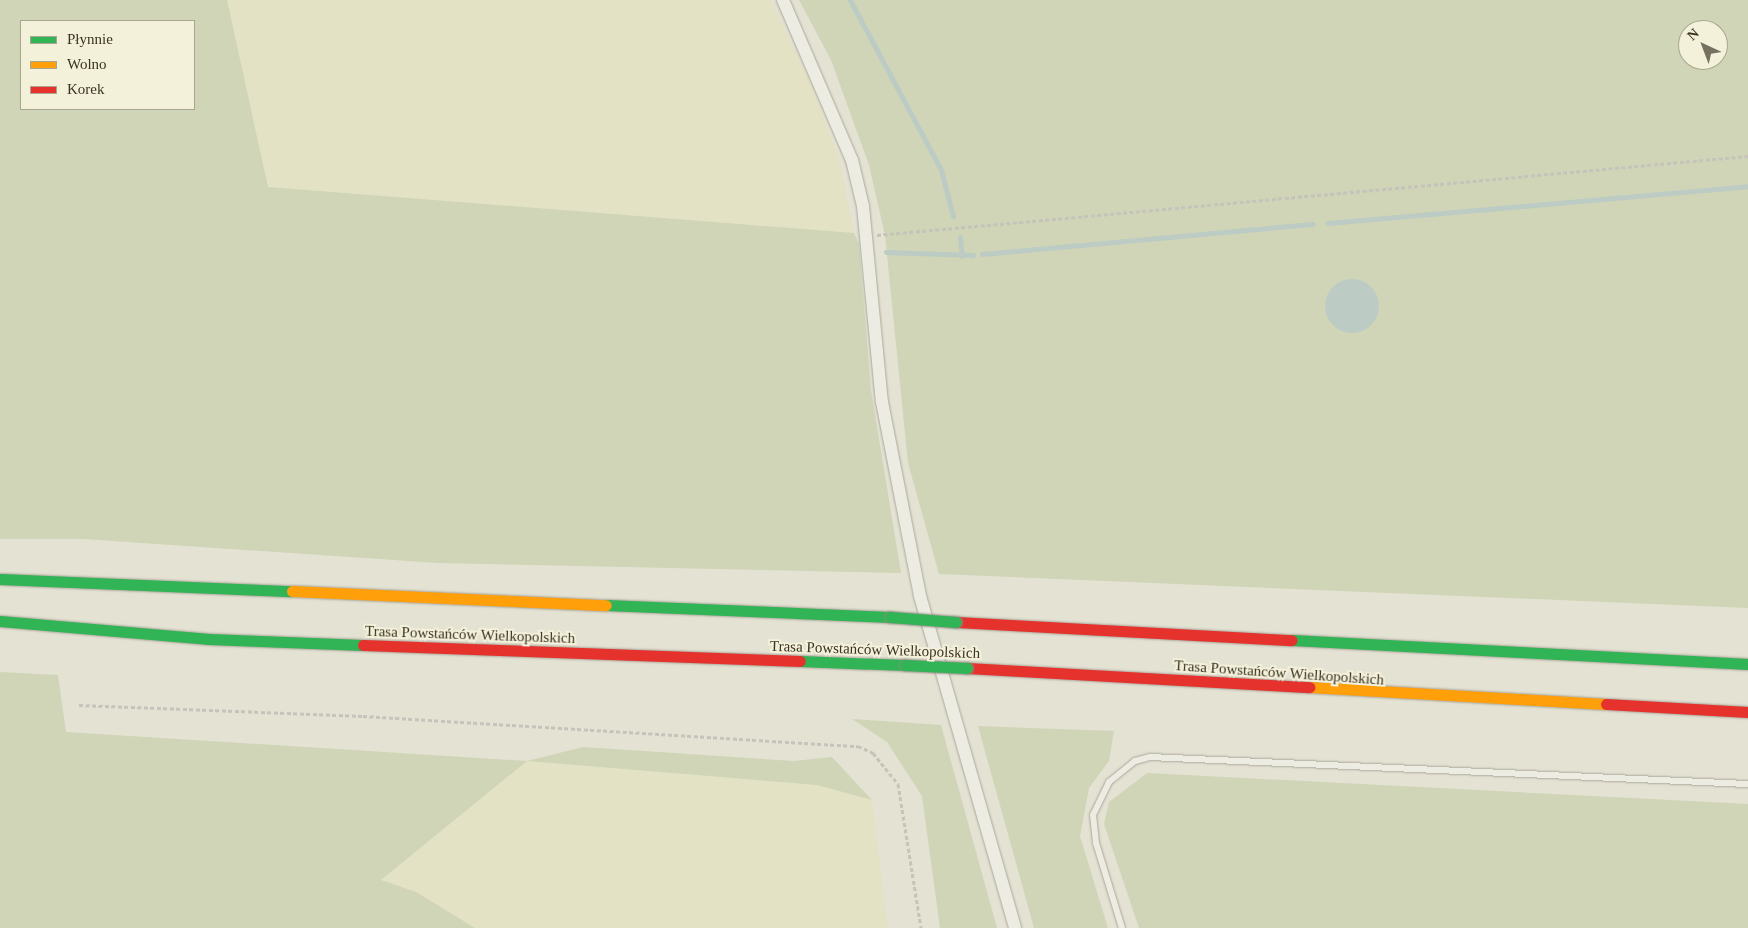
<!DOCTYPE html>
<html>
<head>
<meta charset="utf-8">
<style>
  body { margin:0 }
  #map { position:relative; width:1748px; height:928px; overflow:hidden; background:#e4e2d3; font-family:"Times New Roman",serif }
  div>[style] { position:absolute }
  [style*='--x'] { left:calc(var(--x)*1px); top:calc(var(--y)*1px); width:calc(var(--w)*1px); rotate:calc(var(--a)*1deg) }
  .farmland>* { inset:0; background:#e3e2c5 }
  .green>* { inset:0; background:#cfd5b6 }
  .water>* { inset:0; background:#bccbc4 }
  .round { border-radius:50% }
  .stream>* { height:5px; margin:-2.5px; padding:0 2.5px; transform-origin:2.5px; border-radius:2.5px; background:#bccbc4 }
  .path>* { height:3px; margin-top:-1.5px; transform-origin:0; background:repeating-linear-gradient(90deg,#c6c3ba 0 4px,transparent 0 6.5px) }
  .roads { filter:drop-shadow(0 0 1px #aba79b) drop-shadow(0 0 1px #aba79b) }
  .lane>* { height:6px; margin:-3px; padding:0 3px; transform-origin:3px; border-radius:3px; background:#edece3 }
  .street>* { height:12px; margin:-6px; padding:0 6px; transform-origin:6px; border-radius:6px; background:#edece3 }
  .fast>* { height:11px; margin:-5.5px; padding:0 5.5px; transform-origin:5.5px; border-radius:5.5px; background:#30b455 }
  .slow>* { height:11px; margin:-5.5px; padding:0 5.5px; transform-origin:5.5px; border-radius:5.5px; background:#ff9f0a }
  .jam>* { height:11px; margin:-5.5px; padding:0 5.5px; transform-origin:5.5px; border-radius:5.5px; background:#e5322d }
  .bridges { filter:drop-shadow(0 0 1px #908d82) drop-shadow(0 0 1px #908d82) }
  .fast-bridge>* { height:11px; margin:-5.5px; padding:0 5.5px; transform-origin:5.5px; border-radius:5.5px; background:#30b455 }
  span { translate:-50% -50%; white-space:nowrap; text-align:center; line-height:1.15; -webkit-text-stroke:4px #f4f1da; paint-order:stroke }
  .street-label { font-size:15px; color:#3a3222 }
  .legend { position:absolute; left:20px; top:20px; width:175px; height:90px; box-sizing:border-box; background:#f4f1da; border:1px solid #aaa590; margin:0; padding:6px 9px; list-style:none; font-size:15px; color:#3a3222 }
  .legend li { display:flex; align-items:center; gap:10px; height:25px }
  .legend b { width:25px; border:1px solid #aaa590 }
  .north { position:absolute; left:1678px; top:20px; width:50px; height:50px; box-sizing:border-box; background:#f4f1da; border:1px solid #aaa590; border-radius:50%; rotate:317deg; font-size:14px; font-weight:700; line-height:20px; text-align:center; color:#3a3222 }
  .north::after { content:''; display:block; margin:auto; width:18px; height:22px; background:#767060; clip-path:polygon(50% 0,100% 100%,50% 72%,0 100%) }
</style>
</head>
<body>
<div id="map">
  <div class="farmland">
    <div style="clip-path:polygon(227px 0,770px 0,810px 82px,840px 162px,854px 233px,268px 187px)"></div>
    <div style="clip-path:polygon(527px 761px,817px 785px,872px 800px,888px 928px,475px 928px,416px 892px,381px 881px)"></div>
  </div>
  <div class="green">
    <div style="clip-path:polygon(evenodd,0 0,227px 0,268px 187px,854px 233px,859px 244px,871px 390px,901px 573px,438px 563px,84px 539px,0 539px,0 0,21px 21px,194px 21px,194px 109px,21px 109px,21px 21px)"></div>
    <div style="clip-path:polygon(evenodd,799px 0,1748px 0,1748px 608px,939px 574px,908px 463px,885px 235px,869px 165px,831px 60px,799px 0,1688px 30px,1718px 30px,1718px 60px,1688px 60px,1688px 30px)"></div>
    <div style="clip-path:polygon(0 672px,58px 675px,66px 732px,527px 761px,583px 747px,794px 761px,832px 757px,872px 800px,817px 785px,527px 761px,381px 880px,416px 892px,475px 928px,0 928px)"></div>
    <div style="clip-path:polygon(852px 719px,941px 725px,997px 928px,940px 928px,922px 796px,887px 742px)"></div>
    <div style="clip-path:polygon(978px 726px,1114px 731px,1109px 761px,1089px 788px,1080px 836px,1108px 928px,1034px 928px)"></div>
    <div style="clip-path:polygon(1147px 773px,1748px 804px,1748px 928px,1139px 928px,1104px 824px,1109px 802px)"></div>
  </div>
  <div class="water">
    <div class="round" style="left:1325px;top:279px;width:54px;height:54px"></div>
  </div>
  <div class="stream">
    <div style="--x:850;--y:0;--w:193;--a:61.8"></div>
    <div style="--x:941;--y:170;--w:48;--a:75.4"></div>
    <div style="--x:1328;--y:223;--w:422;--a:-5"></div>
    <div style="--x:960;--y:237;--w:19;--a:84"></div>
    <div style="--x:886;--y:252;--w:87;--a:2"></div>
    <div style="--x:982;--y:254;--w:332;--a:-5.2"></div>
  </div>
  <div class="path">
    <div style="--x:877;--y:235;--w:875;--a:-5.18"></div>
    <div style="--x:79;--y:705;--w:284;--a:2.2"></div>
    <div style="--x:363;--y:716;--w:496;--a:3.5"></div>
    <div style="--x:858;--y:746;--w:17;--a:25"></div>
    <div style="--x:873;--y:753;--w:40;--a:51"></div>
    <div style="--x:898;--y:784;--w:146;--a:80.9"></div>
  </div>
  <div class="roads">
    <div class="lane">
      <div style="--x:1122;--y:928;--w:89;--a:-107"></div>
      <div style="--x:1096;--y:843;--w:28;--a:-96"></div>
      <div style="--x:1093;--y:815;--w:37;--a:-64"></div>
      <div style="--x:1109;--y:782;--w:33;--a:-39"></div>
      <div style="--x:1135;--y:761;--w:16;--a:-15"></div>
      <div style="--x:1150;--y:757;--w:599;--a:2.59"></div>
    </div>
    <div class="street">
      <div style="--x:783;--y:0;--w:174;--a:66.7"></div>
      <div style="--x:852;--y:160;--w:47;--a:76.6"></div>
      <div style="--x:863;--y:206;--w:197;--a:84.5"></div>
      <div style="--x:882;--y:402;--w:198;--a:78.9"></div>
      <div style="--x:920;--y:596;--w:345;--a:74"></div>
    </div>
    <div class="fast">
      <div style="--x:0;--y:579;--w:292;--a:2.4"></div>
      <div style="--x:606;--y:605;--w:284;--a:2.4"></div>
      <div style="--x:0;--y:621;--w:210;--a:4.9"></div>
      <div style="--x:209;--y:639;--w:154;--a:2.2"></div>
      <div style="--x:1292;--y:640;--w:457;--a:3"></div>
      <div style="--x:800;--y:661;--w:105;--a:2.2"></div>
    </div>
    <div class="slow">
      <div style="--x:292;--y:591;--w:314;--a:2.6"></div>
      <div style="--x:1309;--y:687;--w:297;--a:3.3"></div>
    </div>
    <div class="jam">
      <div style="--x:956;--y:622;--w:336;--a:3.1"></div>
      <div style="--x:363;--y:645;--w:437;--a:2.1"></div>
      <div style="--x:967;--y:668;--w:343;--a:3.2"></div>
      <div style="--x:1606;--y:704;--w:142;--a:3.2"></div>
    </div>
  </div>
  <div class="bridges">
    <div class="fast-bridge">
      <div style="--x:890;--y:617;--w:66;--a:4.3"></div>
      <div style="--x:905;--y:665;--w:62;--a:2.8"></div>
    </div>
  </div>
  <div class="street-label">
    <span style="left:470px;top:635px;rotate:2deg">Trasa Powstańców Wielkopolskich</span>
    <span style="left:875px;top:650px;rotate:2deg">Trasa Powstańców Wielkopolskich</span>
    <span style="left:1279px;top:673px;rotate:4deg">Trasa Powstańców Wielkopolskich</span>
  </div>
  <ul class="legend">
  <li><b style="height:6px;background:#30b455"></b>Płynnie</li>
  <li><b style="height:6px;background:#ff9f0a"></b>Wolno</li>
  <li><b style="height:6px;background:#e5322d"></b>Korek</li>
  </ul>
  <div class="north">N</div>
</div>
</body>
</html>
